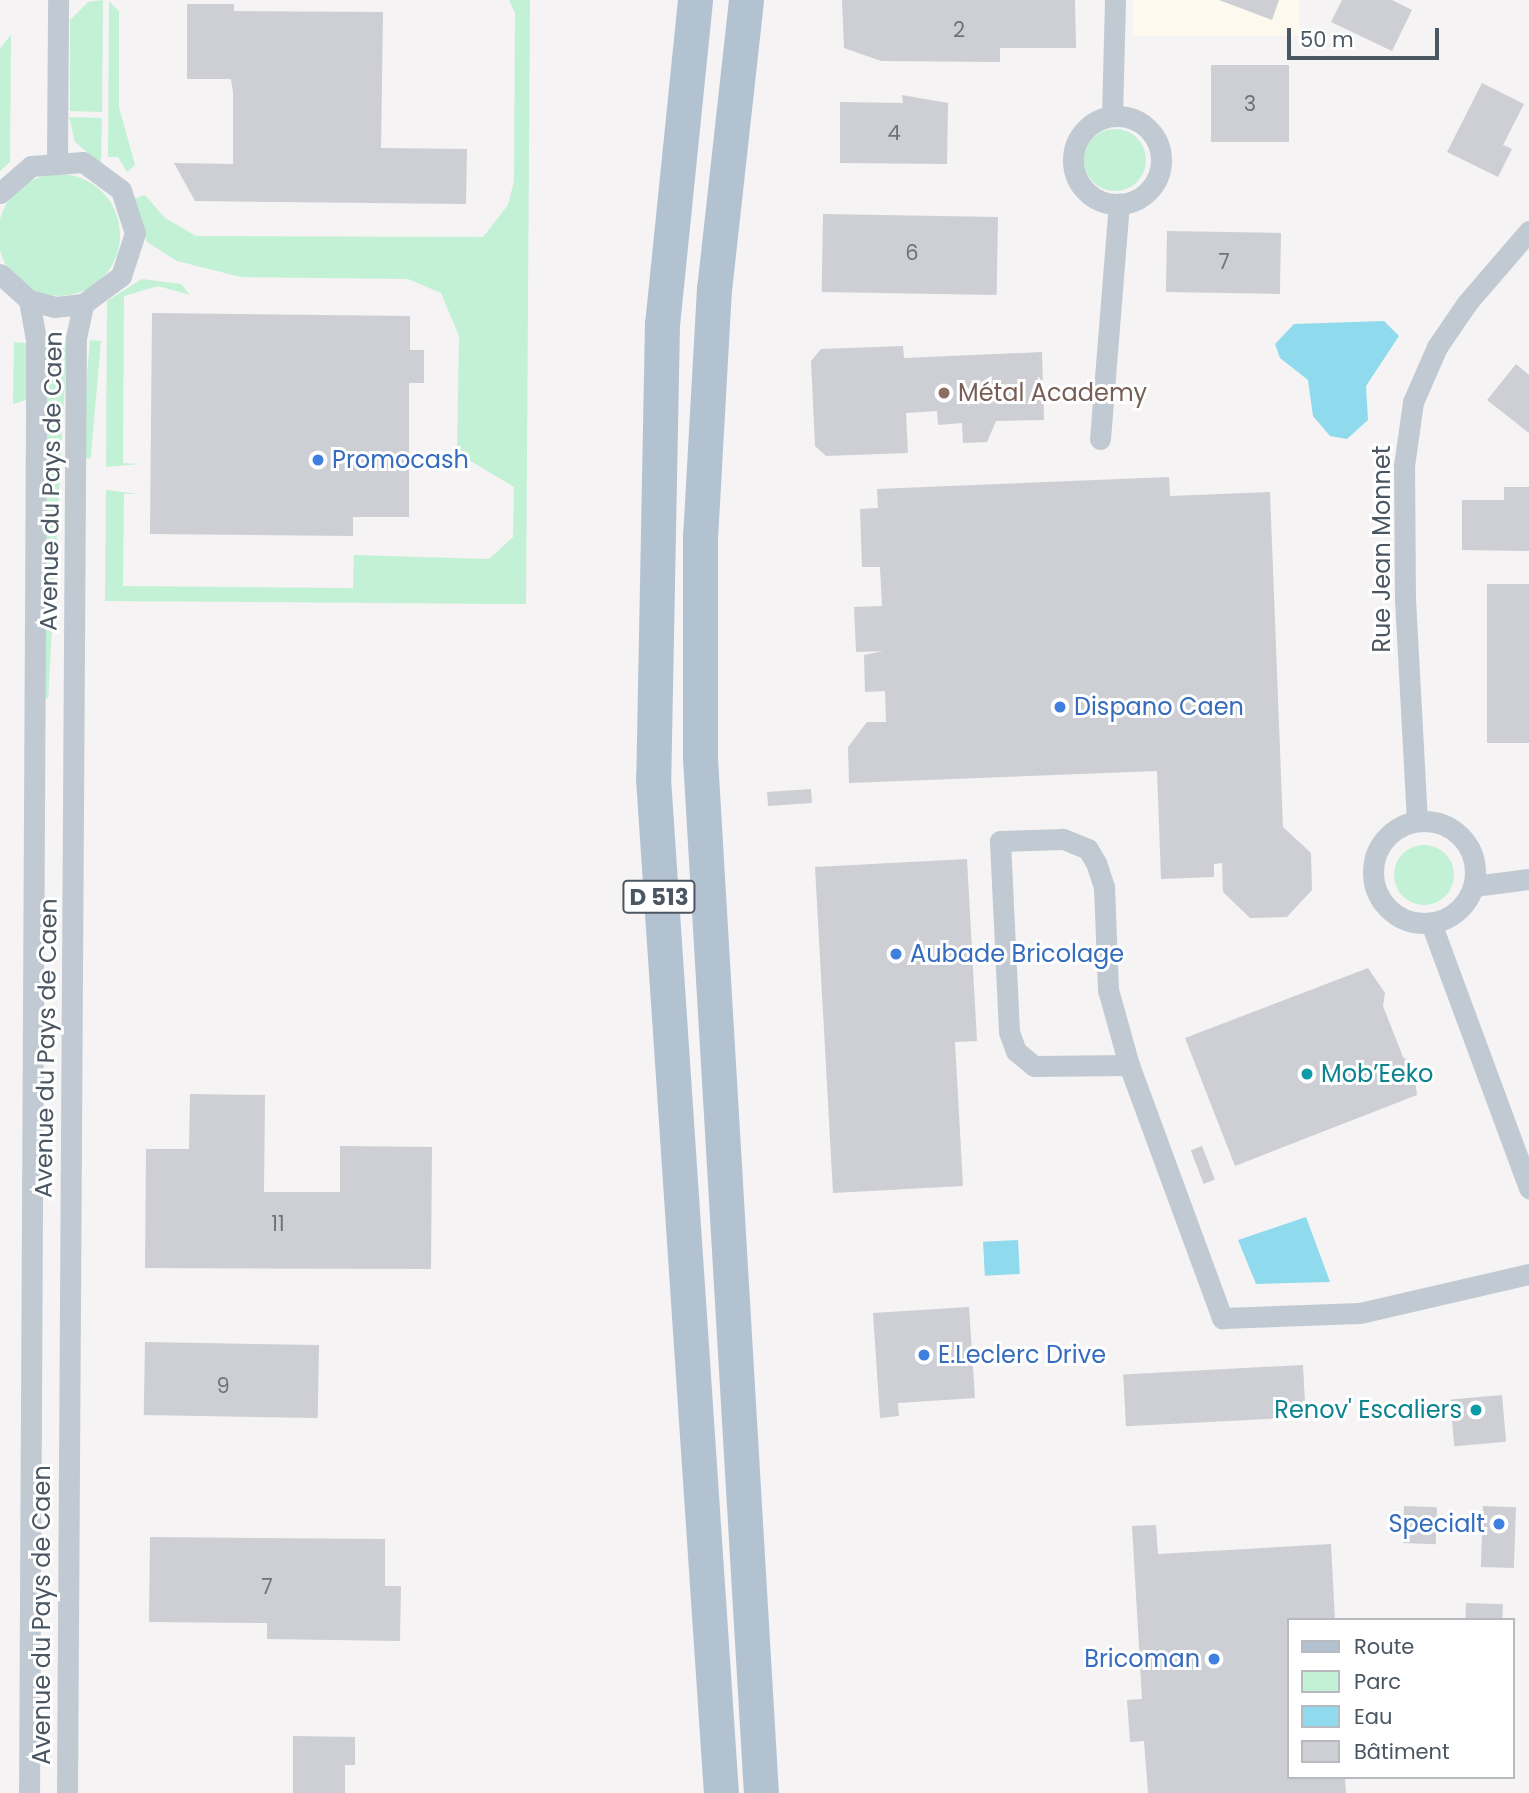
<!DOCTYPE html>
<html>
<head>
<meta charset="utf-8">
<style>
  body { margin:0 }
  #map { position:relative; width:1529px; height:1793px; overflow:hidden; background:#f5f3f3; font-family:Poppins,sans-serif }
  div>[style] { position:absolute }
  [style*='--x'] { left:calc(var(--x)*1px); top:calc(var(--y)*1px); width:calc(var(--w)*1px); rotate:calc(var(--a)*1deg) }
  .commercial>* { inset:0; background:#fdf9ef; transform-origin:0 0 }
  .green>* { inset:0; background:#c3f1d5; transform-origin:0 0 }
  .round { border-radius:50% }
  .water>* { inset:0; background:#90daee; transform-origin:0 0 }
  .building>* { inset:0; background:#cdcfd5; transform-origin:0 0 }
  .street>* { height:21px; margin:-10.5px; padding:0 10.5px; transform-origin:10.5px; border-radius:10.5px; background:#c1cad2 }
  .street>.ring { margin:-10.5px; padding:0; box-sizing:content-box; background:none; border:21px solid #c1cad2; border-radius:50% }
  .primary>* { height:35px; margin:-17.5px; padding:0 17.5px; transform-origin:17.5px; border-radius:17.5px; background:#b3c2d1 }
  .dots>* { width:19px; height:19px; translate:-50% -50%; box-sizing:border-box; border:4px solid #fff; border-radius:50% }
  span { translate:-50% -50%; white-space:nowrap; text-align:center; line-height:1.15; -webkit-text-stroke:6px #fff; paint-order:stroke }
  .number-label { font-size:21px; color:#6b747e }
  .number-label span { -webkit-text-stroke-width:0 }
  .shield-label span { padding:2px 5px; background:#fff; border:2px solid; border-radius:5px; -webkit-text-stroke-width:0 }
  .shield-label { font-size:23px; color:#4a5661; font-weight:700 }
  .education-label { font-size:24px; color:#785e54 }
  .left { translate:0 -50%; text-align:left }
  .shop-label { font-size:24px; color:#366cbe }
  .right { translate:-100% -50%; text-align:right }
  .street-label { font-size:24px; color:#4a5661 }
  .culture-label { font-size:24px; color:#0d838f }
  .legend { position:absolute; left:1287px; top:1618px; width:228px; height:161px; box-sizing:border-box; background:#fff; border:2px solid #b7bbc0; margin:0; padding:9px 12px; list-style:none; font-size:21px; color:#4a5661 }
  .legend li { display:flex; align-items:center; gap:14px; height:35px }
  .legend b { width:35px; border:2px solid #b7bbc0 }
  .scale { position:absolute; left:1287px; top:28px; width:152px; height:32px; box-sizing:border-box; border:4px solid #4a5661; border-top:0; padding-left:9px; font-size:21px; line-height:24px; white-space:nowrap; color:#4a5661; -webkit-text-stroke:5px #fff; paint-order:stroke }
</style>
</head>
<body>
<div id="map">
  <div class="commercial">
    <div style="left:1133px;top:0;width:166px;height:36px"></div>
  </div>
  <div class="green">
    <div style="clip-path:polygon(103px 0,102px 112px,70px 111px,70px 20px,88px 2px)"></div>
    <div style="clip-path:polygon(509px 0,530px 0,526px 604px,105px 601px,106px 490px,139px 494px,124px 494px,123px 586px,353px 588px,354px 555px,489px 559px,513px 537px,514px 487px,457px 453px,459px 336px,441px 293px,408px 279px,241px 277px,177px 261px,147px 242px,133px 199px,145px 195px,165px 218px,196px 236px,483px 237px,508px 205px,514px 181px,515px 13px)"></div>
    <div style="clip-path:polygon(109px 1px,119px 11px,119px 107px,135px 165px,127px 172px,118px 157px,108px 157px)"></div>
    <div style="clip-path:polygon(11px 35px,10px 162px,0 171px,0 48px)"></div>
    <div style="clip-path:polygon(69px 117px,102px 118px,101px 164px,75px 142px)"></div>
    <div class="round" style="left:1084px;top:129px;width:62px;height:62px"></div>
    <div class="round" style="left:-2px;top:174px;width:122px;height:122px"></div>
    <div style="clip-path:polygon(142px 279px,181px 284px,190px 295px,158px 286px,124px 296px,123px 463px,139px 464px,106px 467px,107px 301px)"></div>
    <div style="left:90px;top:340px;width:11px;height:118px;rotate:5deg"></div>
    <div style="left:47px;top:341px;width:20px;height:357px;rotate:3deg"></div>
    <div style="clip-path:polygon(14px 342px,26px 343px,26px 400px,13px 404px)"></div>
    <div class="round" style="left:1394px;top:845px;width:60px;height:60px"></div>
  </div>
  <div class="water">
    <div style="clip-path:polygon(1384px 321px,1399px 336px,1366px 386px,1368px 420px,1347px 439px,1330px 436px,1313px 416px,1308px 380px,1280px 358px,1275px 344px,1294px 324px)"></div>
    <div style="clip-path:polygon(1306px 1217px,1330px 1282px,1256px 1284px,1238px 1240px)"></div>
    <div style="left:1018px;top:1240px;width:34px;height:35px;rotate:87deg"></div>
  </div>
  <div class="building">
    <div style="clip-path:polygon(842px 0,1075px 0,1076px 48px,1000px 48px,1000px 62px,881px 61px,844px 48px)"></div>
    <div style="clip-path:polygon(1219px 0,1279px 0,1272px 20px)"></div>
    <div style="clip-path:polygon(1342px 0,1392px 0,1412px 10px,1392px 51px,1331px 22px)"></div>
    <div style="clip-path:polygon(187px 4px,234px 4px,234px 11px,383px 12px,381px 148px,467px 149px,466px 204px,195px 201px,174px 163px,233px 164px,233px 92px,231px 79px,187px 79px)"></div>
    <div style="left:1211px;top:65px;width:78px;height:77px"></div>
    <div style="clip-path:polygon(1482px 83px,1524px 104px,1503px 145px,1512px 149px,1498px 177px,1447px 152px)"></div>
    <div style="clip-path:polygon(902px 95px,948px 103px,947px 164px,840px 163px,840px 102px,903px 103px)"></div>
    <div style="left:823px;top:214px;width:175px;height:78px;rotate:1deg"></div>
    <div style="left:1167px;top:231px;width:114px;height:61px;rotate:1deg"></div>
    <div style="clip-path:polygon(152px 313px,410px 316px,410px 350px,424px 350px,424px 383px,409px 383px,409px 517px,353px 517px,353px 536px,150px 534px)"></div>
    <div style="clip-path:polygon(903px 346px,904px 358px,1042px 352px,1044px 420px,996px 421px,987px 442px,963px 443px,962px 423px,938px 425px,937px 411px,906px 413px,908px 453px,826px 456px,815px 446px,811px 361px,821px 349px)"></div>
    <div style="clip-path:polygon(1516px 364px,1529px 375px,1529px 433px,1487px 400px)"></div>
    <div style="clip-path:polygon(1169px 477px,1170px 496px,1270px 492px,1283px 827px,1311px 853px,1312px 890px,1287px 917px,1250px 918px,1223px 892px,1222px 863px,1214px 864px,1214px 877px,1161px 879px,1157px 771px,849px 783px,848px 747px,867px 722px,886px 722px,885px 691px,865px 692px,864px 655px,883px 651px,856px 652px,854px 607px,882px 606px,880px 567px,862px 567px,860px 509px,878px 508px,877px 489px)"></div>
    <div style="clip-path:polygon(1504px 487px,1529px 487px,1529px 551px,1462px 550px,1462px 500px,1504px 500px)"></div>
    <div style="left:1487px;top:584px;width:42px;height:159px"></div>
    <div style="left:811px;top:789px;width:14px;height:44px;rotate:86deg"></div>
    <div style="clip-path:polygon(967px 859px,977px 1041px,955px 1042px,963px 1186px,833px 1193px,815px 867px)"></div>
    <div style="clip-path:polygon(1368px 968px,1385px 993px,1383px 1006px,1403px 1057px,1413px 1065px,1417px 1095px,1235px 1166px,1185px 1038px)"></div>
    <div style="clip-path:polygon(190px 1094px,265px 1095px,264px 1192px,340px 1192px,340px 1146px,432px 1147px,431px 1269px,145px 1268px,146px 1149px,189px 1149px)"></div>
    <div style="left:1202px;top:1146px;width:36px;height:12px;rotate:69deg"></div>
    <div style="clip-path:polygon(969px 1307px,975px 1398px,898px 1403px,899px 1416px,880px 1418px,873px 1313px)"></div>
    <div style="left:145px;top:1342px;width:174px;height:73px;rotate:1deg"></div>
    <div style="left:1303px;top:1365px;width:52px;height:180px;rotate:87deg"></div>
    <div style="left:1502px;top:1395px;width:47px;height:52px;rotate:85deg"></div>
    <div style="left:1404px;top:1506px;width:33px;height:37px;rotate:2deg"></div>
    <div style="left:1483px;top:1506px;width:33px;height:61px;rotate:2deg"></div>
    <div style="clip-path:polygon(1156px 1525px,1158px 1554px,1331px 1544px,1335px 1620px,1289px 1620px,1289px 1777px,1345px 1777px,1346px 1793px,1148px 1793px,1144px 1741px,1130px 1742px,1127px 1700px,1142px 1699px,1132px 1526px)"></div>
    <div style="clip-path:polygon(150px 1537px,385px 1539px,385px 1586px,401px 1586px,400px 1641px,267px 1639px,267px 1623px,149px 1622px)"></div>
    <div style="left:1466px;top:1603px;width:37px;height:17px;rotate:2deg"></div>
    <div style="clip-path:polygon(293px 1736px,355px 1737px,355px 1765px,345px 1765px,345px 1793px,293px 1793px)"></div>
  </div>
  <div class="street">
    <div style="--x:1112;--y:115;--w:115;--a:-88.5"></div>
    <div class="ring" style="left:1073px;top:116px;width:67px;height:67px"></div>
    <div style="--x:57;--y:159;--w:159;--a:-89.6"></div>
    <div style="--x:0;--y:193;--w:41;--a:-41.1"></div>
    <div style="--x:31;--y:166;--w:52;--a:-4.4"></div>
    <div style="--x:83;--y:162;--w:47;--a:36.4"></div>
    <div style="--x:121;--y:190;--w:45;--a:72"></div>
    <div style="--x:135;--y:233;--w:45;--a:108"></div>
    <div style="--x:121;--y:276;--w:47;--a:143.6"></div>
    <div style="--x:83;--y:304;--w:28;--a:174"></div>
    <div style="--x:55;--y:307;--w:27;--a:-165"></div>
    <div style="--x:29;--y:300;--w:39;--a:-138"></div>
    <div style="--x:29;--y:300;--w:39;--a:80"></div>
    <div style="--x:36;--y:338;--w:81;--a:90"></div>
    <div style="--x:36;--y:419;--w:1374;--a:90.29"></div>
    <div style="--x:1100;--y:439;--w:236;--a:-85.4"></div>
    <div style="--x:1417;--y:821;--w:220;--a:-93.1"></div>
    <div style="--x:1405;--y:601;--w:135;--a:-90.4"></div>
    <div style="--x:1404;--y:466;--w:65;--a:-82"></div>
    <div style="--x:1413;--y:402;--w:60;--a:-66.4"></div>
    <div style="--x:1437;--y:347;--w:53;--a:-55.7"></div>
    <div style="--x:1467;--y:303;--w:95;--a:-49.3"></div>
    <div class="ring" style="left:1373px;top:821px;width:81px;height:81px"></div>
    <div style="--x:1474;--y:886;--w:55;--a:-7.3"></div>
    <div style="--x:1431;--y:923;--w:283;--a:69.7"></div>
    <div style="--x:1129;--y:1065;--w:78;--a:-105.6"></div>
    <div style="--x:1108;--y:990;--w:103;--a:-92.2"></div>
    <div style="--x:1104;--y:887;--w:25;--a:-108"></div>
    <div style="--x:1096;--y:863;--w:16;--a:-120"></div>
    <div style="--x:1088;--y:849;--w:27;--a:-158"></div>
    <div style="--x:1063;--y:839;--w:63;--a:178.2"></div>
    <div style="--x:1000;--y:841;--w:191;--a:87.3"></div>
    <div style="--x:1009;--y:1032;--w:20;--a:70"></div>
    <div style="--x:1016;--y:1051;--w:23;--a:40"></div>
    <div style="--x:1034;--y:1066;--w:95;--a:-0.6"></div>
    <div style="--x:1129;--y:1065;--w:270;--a:69.8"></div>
    <div style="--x:1222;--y:1318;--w:138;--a:-2.1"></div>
    <div style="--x:1360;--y:1313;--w:173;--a:-13"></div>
    <div style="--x:67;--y:1793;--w:1455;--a:-89.65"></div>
    <div style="--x:76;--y:338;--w:35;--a:-78"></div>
  </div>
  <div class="primary">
    <div style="--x:695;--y:0;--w:325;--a:95.8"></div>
    <div style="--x:662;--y:323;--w:455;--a:91.1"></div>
    <div style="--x:653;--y:778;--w:1017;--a:86.17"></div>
    <div style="--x:746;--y:0;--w:290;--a:96.3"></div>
    <div style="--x:714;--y:288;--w:247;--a:93.2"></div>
    <div style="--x:700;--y:535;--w:223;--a:90"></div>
    <div style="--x:700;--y:758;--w:1037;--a:86.63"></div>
  </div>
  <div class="dots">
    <div style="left:944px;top:393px;background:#8d6e63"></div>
    <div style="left:318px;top:460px;background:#3f7fe0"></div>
    <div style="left:1060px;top:707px;background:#3f7fe0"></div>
    <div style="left:896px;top:954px;background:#3f7fe0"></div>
    <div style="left:1307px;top:1074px;background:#0f9aa8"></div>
    <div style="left:924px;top:1355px;background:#3f7fe0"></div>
    <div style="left:1476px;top:1410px;background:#0f9aa8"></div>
    <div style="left:1499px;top:1524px;background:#3f7fe0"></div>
    <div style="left:1214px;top:1659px;background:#3f7fe0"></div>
  </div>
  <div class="number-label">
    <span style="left:959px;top:30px">2</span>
    <span style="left:1250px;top:104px">3</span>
    <span style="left:894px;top:133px">4</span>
    <span style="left:912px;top:253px">6</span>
    <span style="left:1224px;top:262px">7</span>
    <span style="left:278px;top:1224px">11</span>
    <span style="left:223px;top:1386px">9</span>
    <span style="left:267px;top:1587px">7</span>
  </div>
  <div class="shield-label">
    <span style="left:659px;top:897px">D 513</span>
  </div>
  <div class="education-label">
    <span class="left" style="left:958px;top:393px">Métal Academy</span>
  </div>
  <div class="shop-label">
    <span class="left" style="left:332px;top:460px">Promocash</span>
    <span class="left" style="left:1074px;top:707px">Dispano Caen</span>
    <span class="left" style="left:910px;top:954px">Aubade Bricolage</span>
    <span class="left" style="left:938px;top:1355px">E.Leclerc Drive</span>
    <span class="right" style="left:1485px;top:1524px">Specialt</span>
    <span class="right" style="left:1200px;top:1659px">Bricoman</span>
  </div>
  <div class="street-label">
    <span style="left:51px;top:481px;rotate:-89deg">Avenue du Pays de Caen</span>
    <span style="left:1382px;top:549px;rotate:-90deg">Rue Jean Monnet</span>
    <span style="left:46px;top:1048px;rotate:-89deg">Avenue du Pays de Caen</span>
    <span style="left:42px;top:1615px;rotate:-90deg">Avenue du Pays de Caen</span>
  </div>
  <div class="culture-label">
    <span class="left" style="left:1321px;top:1074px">Mob’Eeko</span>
    <span class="right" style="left:1462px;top:1410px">Renov' Escaliers</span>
  </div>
  <ul class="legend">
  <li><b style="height:9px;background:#b3c2d1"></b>Route</li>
  <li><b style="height:19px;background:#c3f1d5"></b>Parc</li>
  <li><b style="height:19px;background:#90daee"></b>Eau</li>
  <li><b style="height:19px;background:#cdcfd5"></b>Bâtiment</li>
  </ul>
  <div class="scale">50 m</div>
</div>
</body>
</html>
